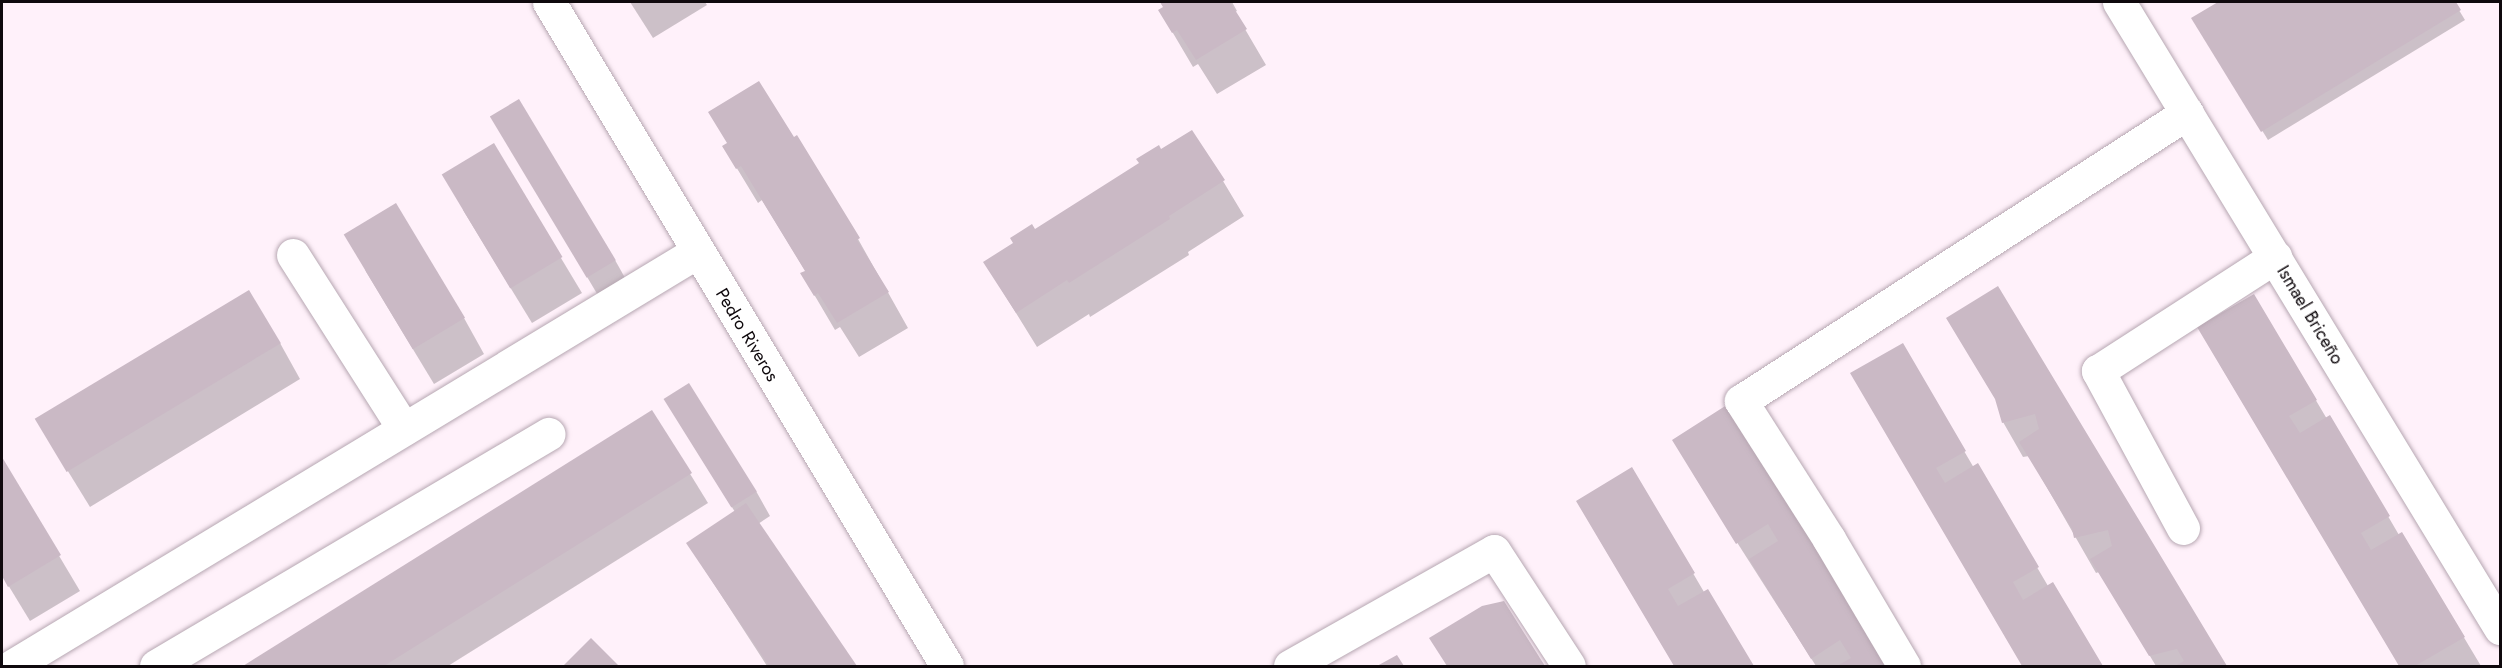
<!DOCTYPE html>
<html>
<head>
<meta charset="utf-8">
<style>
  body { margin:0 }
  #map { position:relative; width:2502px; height:668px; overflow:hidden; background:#fff1fa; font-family:Jost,sans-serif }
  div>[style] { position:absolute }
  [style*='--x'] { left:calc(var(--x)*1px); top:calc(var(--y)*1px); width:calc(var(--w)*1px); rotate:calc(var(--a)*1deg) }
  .shadow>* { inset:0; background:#0003 }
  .building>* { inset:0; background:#cab9c5; transform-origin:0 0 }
  .roads { filter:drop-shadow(0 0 2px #b7a7b2) drop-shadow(0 0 2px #b7a7b2) }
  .minor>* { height:33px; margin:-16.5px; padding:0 16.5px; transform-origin:16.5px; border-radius:16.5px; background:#fff }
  span { translate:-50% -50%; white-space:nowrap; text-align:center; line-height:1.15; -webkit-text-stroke:5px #fff; paint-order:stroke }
  .street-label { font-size:18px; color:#0f090d }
  .frame { position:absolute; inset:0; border:3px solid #0f090d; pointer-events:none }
</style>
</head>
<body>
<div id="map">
  <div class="shadow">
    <div style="clip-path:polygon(630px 2px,705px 2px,707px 5px,653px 38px)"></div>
    <div style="clip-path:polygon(1160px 2px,1232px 2px,1237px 11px,1235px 12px,1266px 65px,1217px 94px,1198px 64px,1193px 67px,1160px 11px,1164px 8px)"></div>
    <div style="clip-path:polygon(2221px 2px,2454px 2px,2465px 20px,2268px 140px,2193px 18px)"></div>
    <div style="clip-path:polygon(796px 137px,858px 239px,908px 328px,859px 357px,840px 327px,835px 330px,802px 274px,806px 272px,762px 200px,758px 203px,724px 147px)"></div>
    <div style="clip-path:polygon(506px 141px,615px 260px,629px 285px,602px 302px)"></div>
    <div style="clip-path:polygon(493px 145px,582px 293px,532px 323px,463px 210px)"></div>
    <div style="clip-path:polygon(1161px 151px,1223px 181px,1244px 216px,1188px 252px,1189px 255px,1090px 317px,1089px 314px,1037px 347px,985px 263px)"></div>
    <div style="clip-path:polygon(365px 270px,464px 318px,484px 354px,434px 384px)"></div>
    <div style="clip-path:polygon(1998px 288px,2225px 666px,2156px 666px,2099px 572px,2096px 573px,2029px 456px,2023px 457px,2003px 422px)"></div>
    <div style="clip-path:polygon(2254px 296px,2327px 419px,2330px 417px,2399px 535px,2402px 534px,2481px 666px,2401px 666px,2219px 363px)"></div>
    <div style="clip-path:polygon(280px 343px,300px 379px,90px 507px,58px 455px)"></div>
    <div style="clip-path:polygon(1902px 345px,1974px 468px,1977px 465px,2048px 586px,2053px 584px,2101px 666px,2024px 666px,1852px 374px)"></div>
    <div style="clip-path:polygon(1733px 404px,1895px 666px,1816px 666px,1694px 475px)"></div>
    <div style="clip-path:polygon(652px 412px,708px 503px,448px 666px,246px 666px)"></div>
    <div style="clip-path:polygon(680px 424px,756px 491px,770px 516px,758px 524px,855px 666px,767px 666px,688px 544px,735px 512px)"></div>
    <div style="clip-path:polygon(2px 460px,80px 591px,30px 621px,2px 575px)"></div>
    <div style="clip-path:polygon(1632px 469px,1704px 592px,1707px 591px,1752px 666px,1675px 666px,1598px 537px)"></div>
    <div style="clip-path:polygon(1503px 602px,1542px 666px,1448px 666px,1431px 638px)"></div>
    <div style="clip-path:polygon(591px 641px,617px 666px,565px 666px)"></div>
  </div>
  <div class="building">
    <div style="clip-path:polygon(1160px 2px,1230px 2px,1247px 29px,1196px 60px,1177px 30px,1172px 33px,1158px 10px,1163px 7px)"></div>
    <div style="clip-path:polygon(2218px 2px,2456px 2px,2461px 10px,2261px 132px,2191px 18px)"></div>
    <div style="clip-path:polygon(759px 81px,794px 137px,797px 135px,860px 238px,857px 240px,889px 292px,837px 323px,818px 293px,814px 296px,800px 273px,805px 271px,741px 166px,736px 169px,722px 146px,727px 143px,708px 112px)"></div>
    <div style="left:519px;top:99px;width:188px;height:34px;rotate:59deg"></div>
    <div style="clip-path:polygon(1192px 130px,1225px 180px,1169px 216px,1170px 219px,1069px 283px,1067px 280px,1016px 313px,983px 262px,1013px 243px,1010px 238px,1032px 224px,1035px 229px,1139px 163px,1136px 159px,1159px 145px,1161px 149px)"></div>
    <div style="left:494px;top:143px;width:133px;height:61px;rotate:59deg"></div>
    <div style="left:396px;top:203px;width:134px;height:61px;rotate:59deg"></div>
    <div style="clip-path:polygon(1998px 286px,2227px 666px,2175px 666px,2184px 661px,2177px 649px,2149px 656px,2090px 559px,2112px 546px,2108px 530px,2074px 538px,2072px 529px,2019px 442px,2039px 429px,2035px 414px,2002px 423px,1995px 399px,1946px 318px)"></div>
    <div style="left:249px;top:290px;width:62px;height:250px;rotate:59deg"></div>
    <div style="clip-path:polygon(2254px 294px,2317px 400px,2289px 416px,2300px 433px,2330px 415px,2390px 516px,2361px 533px,2371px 550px,2402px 532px,2465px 637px,2415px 666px,2399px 666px,2197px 327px)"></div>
    <div style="clip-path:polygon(1903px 343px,1966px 451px,1936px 468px,1945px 483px,1978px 463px,2039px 567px,2013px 582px,2023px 600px,2053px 582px,2103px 666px,2022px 666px,1850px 373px)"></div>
    <div style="left:689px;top:383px;width:128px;height:30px;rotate:58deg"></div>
    <div style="clip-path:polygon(1733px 401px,1896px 666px,1837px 666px,1851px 658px,1840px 640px,1811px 659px,1749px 559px,1778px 541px,1768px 524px,1736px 544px,1672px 440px)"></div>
    <div style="clip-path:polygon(652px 410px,692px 473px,384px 666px,243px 666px)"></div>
    <div style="clip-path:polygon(2px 457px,61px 555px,8px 587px,2px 576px)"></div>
    <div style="clip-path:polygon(1632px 467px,1695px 573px,1668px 589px,1678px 606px,1708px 589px,1754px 666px,1674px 666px,1576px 501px)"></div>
    <div style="clip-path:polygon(746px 503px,857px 666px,769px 666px,686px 543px)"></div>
    <div style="clip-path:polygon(1504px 601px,1545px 666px,1447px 666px,1429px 638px,1482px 606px)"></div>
    <div style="clip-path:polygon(591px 638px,619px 666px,563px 666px)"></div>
    <div style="clip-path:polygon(1397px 655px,1404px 666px,1377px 666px)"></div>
  </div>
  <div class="roads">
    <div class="minor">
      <div style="--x:549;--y:2;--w:774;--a:59.06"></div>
      <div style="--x:2119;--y:2;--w:733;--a:58.67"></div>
      <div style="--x:293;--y:255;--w:206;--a:57.5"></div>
      <div style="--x:2183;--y:528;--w:179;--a:-118.4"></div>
      <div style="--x:2098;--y:371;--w:211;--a:-32.8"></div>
      <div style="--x:12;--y:666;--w:800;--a:-31.15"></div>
      <div style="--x:156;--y:666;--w:456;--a:-30.6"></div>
      <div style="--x:1290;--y:666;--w:234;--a:-29.4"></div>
      <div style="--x:1494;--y:551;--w:137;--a:56.9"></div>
      <div style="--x:1904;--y:666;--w:147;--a:-120.6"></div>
      <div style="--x:1829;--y:539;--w:164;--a:-122.5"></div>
      <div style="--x:1741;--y:401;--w:531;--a:-32.85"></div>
    </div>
  </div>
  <div class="street-label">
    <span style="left:2310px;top:315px;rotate:59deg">Ismael Briceño</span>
    <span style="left:747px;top:335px;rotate:59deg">Pedro Riveros</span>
  </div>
  <div class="frame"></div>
</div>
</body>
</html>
